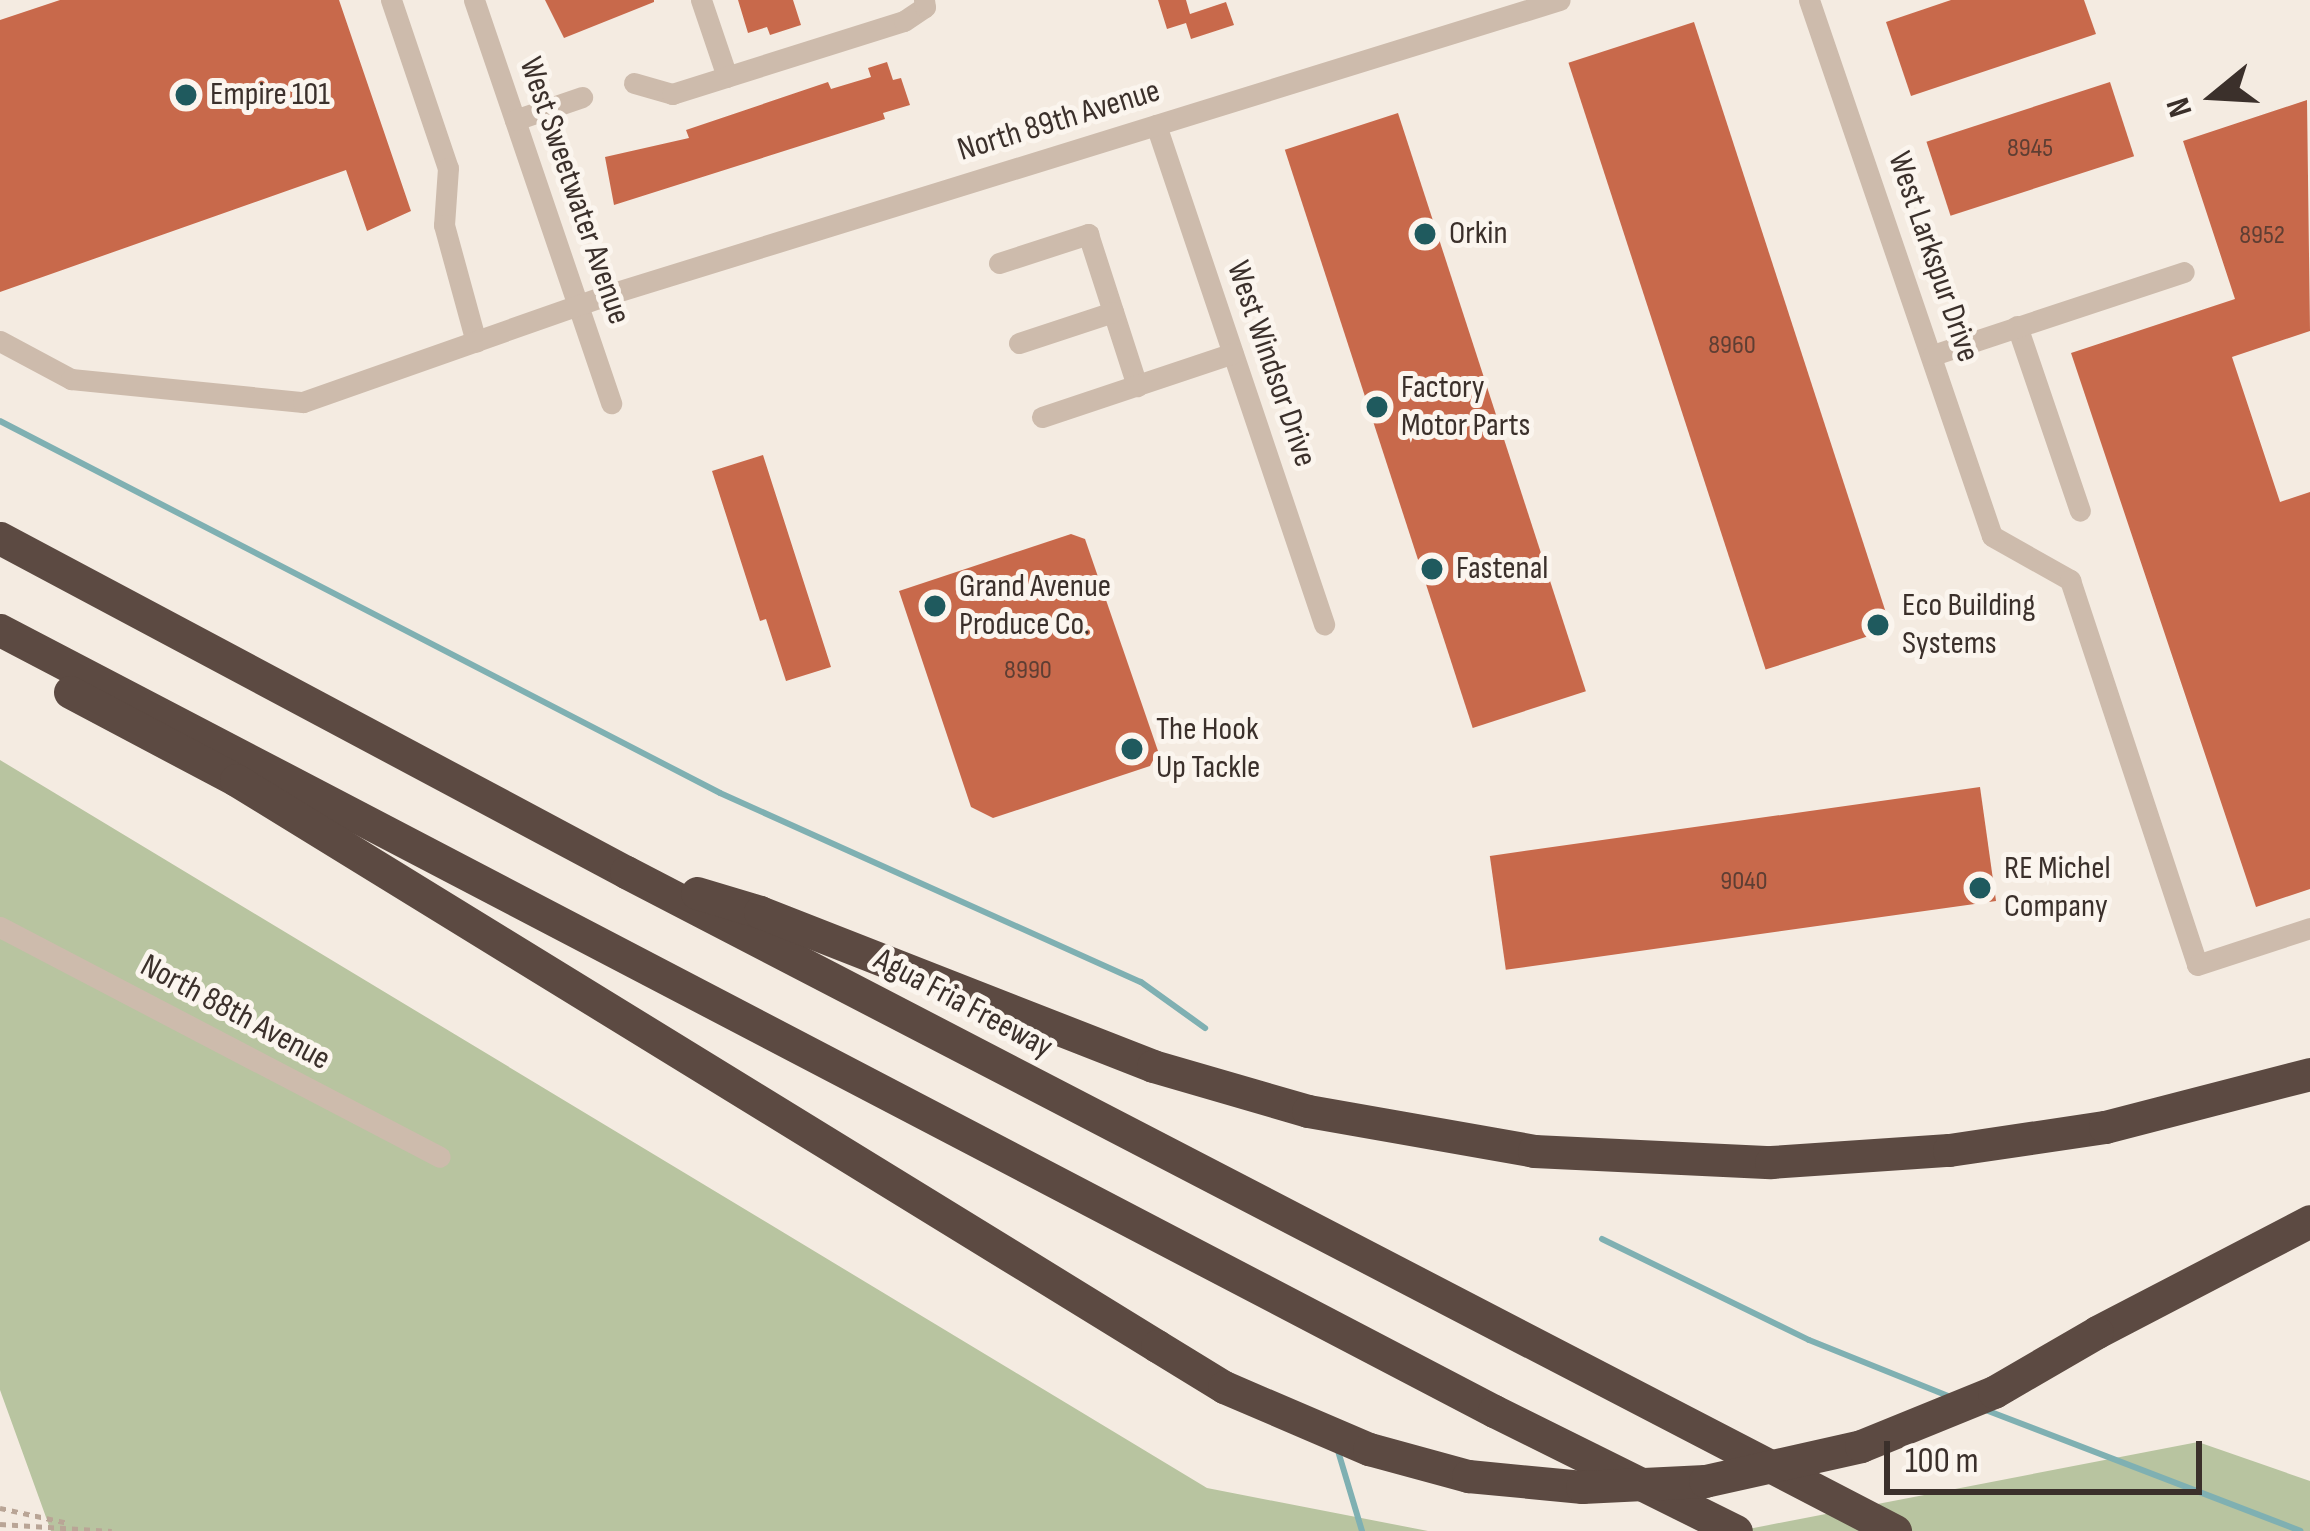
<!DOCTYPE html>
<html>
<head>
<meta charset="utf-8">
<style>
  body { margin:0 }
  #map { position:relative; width:2310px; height:1531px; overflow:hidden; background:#f4ebe1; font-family:"Sofia Sans Condensed",sans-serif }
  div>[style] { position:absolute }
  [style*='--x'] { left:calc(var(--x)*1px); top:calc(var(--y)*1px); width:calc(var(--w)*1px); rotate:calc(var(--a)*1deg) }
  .green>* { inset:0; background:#b8c4a0 }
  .stream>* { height:6px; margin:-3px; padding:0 3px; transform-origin:3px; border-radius:3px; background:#7fb0b2 }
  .building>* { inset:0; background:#c8694b; transform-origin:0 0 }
  .path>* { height:4.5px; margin-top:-2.25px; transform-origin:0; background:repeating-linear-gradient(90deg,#b9a596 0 6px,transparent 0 12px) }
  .minor>* { height:21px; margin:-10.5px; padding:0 10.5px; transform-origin:10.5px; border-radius:10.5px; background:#cdbbac }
  .highway>* { height:33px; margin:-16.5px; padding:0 16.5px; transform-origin:16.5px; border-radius:16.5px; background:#5c4a42 }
  .highway-bridge>* { height:33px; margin:-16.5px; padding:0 16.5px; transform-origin:16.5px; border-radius:16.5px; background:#5c4a42 }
  .dots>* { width:33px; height:33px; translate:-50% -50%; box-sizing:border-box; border:6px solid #fbf5ee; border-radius:50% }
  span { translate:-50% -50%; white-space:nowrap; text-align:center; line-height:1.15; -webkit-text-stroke:10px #fbf5ee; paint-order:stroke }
  .number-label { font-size:27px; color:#5e3e33 }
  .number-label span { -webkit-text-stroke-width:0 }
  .poi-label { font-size:33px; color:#3b302b }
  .left { translate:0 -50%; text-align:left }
  .street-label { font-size:33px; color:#3b302b }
  .north { position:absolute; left:2154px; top:36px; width:120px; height:120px; -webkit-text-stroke:9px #fbf5ee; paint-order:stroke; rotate:252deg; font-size:33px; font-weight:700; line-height:48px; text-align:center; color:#3b302b }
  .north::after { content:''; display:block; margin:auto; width:42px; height:54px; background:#3b302b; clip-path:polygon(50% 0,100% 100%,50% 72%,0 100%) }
  .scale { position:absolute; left:1884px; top:1441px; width:318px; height:54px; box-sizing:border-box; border:6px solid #3b302b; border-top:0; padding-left:15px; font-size:36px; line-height:42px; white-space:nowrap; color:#3b302b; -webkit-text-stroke:9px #fbf5ee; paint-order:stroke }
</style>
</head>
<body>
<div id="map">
  <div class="green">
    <div style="clip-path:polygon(0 760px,1207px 1488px,1428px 1531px,51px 1531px,0 1390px)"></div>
    <div style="clip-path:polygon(2198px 1442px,2310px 1481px,2310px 1531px,1738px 1531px)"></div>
  </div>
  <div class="stream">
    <div style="--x:0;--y:421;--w:810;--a:27.32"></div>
    <div style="--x:720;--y:793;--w:461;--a:24.2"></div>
    <div style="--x:1141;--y:982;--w:79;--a:35.7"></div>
    <div style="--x:1602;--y:1239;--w:230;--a:26"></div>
    <div style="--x:1809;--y:1340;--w:150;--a:21.9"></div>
    <div style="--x:1983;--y:1409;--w:340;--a:21"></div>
    <div style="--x:1338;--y:1451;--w:84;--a:73.3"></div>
  </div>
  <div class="building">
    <div style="clip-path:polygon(60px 0,339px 0,411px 211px,367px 231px,346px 170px,0 292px,0 20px)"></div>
    <div style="clip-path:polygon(545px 0,654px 0,654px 2px,564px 38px)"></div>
    <div style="clip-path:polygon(738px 0,793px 0,801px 25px,770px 35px,767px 27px,748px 33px)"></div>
    <div style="clip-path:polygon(1158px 0,1186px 0,1190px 14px,1226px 2px,1234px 25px,1191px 39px,1186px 23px,1167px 29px)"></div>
    <div style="clip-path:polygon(1951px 0,2084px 0,2096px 34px,1911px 96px,1886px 22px)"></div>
    <div style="left:1694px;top:22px;width:638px;height:132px;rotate:72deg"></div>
    <div style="clip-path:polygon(887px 62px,893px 80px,901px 78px,910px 105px,883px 113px,885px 119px,614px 205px,605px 157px,689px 138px,686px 130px,828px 82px,831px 89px,871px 77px,868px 68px)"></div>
    <div style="left:2110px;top:82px;width:78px;height:193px;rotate:72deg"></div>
    <div style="clip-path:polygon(2307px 100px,2310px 331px,2232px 357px,2280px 502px,2310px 492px,2310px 889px,2256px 907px,2071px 353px,2235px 299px,2183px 141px)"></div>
    <div style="left:1398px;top:113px;width:608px;height:119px;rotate:72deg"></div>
    <div style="clip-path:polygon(763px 455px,831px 667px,786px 681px,766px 619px,760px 621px,712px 471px)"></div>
    <div style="clip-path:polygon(1071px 534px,1085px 539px,1158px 751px,1150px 766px,993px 818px,971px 807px,899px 591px)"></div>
    <div style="left:1980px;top:787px;width:115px;height:495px;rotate:82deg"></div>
  </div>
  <div class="path">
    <div style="--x:0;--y:1508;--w:70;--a:12.4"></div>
    <div style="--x:0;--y:1524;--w:112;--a:3.6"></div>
  </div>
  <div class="minor">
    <div style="--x:391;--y:0;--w:177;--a:71.3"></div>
    <div style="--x:448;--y:168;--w:57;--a:94"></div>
    <div style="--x:444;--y:225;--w:121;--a:74.7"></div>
    <div style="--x:474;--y:0;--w:426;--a:71.2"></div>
    <div style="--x:701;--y:0;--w:81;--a:71.3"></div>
    <div style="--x:1809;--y:0;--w:566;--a:71.15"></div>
    <div style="--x:1992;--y:536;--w:90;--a:29.4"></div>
    <div style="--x:2070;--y:580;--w:405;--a:71.7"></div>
    <div style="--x:2197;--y:965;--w:119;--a:-18.1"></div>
    <div style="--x:634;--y:83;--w:40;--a:16"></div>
    <div style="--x:672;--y:94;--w:243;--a:-17.5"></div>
    <div style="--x:904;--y:21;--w:25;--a:-34"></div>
    <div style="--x:925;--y:7;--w:7;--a:-98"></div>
    <div style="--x:515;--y:120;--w:71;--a:-18.9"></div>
    <div style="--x:1156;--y:125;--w:527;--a:71.39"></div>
    <div style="--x:999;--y:263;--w:94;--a:-18"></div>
    <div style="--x:1088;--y:234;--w:160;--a:72.1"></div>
    <div style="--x:2017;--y:326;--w:195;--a:71.2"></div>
    <div style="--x:0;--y:341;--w:81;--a:28.2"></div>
    <div style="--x:71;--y:379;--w:233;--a:5.7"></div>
    <div style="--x:303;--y:402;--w:325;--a:-19.4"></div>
    <div style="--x:610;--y:294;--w:994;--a:-17.2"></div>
    <div style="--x:1019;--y:343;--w:99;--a:-18.3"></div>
    <div style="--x:1933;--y:355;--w:264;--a:-18.3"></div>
    <div style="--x:1042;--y:417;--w:201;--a:-18.5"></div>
    <div style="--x:0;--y:927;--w:496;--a:27.6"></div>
  </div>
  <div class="highway">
    <div style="--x:0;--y:538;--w:710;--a:28.08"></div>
    <div style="--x:626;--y:872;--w:1430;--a:27.44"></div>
    <div style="--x:0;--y:630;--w:1686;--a:27.6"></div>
    <div style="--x:1494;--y:1411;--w:270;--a:26.4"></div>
    <div style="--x:70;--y:692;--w:188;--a:27.9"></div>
    <div style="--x:236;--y:780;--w:1081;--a:31.57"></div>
    <div style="--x:697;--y:893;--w:66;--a:16.8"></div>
    <div style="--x:760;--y:912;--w:422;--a:21.4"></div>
    <div style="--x:1153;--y:1066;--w:161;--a:16.2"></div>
    <div style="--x:1308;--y:1111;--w:230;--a:10"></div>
    <div style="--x:1534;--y:1151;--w:237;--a:2.7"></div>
    <div style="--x:1771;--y:1162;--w:178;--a:-3.9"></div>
    <div style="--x:1949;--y:1150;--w:158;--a:-8.4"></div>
    <div style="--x:2105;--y:1127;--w:212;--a:-14.5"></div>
    <div style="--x:2097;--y:1332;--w:240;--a:-27.5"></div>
  </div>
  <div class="highway-bridge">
    <div style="--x:1157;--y:1346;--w:79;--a:31.5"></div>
    <div style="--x:1224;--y:1387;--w:158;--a:23.2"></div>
    <div style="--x:1369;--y:1449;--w:103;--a:15.3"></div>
    <div style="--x:1468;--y:1476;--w:115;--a:5.5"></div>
    <div style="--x:1582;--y:1487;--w:123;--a:-2.8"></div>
    <div style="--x:1705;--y:1481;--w:160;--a:-12.6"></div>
    <div style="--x:1861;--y:1446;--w:144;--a:-22.1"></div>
    <div style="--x:1994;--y:1392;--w:119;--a:-30.2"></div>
  </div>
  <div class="dots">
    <div style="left:186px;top:95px;background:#1f5a5e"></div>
    <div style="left:1425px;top:234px;background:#1f5a5e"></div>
    <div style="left:1377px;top:407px;background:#1f5a5e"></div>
    <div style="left:1432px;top:569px;background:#1f5a5e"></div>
    <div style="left:935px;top:606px;background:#1f5a5e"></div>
    <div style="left:1878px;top:625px;background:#1f5a5e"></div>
    <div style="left:1132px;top:749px;background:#1f5a5e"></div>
    <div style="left:1980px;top:888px;background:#1f5a5e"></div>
  </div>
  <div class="number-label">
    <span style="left:2030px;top:149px">8945</span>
    <span style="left:2262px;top:236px">8952</span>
    <span style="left:1732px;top:346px">8960</span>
    <span style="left:1028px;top:671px">8990</span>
    <span style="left:1744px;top:882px">9040</span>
  </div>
  <div class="poi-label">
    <span class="left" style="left:210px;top:95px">Empire 101</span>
    <span class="left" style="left:1449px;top:234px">Orkin</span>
    <span class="left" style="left:1401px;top:407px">Factory<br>Motor Parts</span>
    <span class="left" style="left:1456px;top:569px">Fastenal</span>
    <span class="left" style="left:959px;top:606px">Grand Avenue<br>Produce Co.</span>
    <span class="left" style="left:1902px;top:625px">Eco Building<br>Systems</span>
    <span class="left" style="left:1156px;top:749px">The Hook<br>Up Tackle</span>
    <span class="left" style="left:2004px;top:888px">RE Michel<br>Company</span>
  </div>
  <div class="street-label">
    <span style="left:1059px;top:121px;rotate:-17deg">North 89th Avenue</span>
    <span style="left:574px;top:191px;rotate:71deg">West Sweetwater Avenue</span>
    <span style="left:1933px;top:257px;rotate:71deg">West Larkspur Drive</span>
    <span style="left:1271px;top:364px;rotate:71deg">West Windsor Drive</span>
    <span style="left:963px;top:1004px;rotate:28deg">Agua Fria Freeway</span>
    <span style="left:235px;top:1013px;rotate:28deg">North 88th Avenue</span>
  </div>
  <div class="north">N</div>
  <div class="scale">100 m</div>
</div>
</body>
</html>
